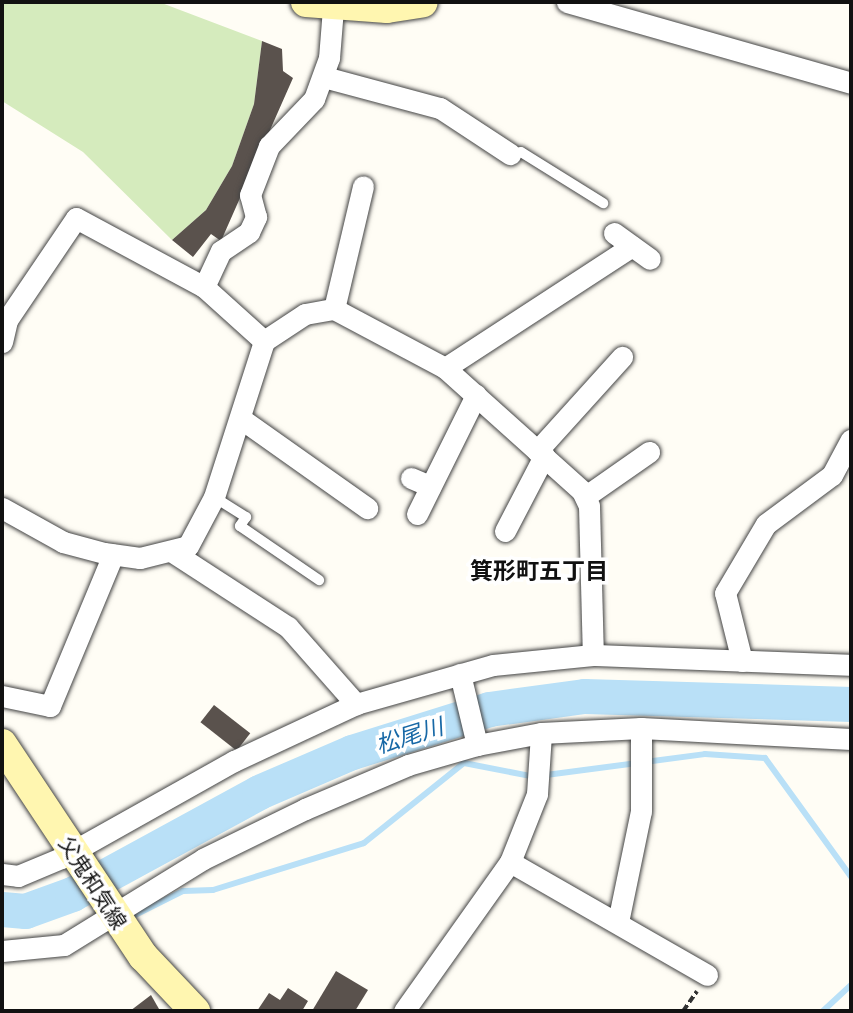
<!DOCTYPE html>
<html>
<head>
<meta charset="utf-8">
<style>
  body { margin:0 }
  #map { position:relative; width:853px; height:1013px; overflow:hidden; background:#fffdf5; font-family:Literata,"Noto Sans JP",serif }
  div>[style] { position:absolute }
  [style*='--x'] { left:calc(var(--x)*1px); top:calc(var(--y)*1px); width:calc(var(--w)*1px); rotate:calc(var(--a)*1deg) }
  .green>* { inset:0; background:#d5ebbd }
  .stream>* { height:6px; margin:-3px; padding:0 3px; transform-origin:3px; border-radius:3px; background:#b9e0f7 }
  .river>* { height:35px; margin:-17.5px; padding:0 17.5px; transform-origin:17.5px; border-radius:17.5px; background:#b9e0f7 }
  .building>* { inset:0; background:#5a524d; transform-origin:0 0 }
  .path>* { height:3.5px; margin-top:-1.75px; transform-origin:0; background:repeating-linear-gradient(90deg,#333 0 7px,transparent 0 10.5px) }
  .roads { filter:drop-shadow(0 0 2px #444) drop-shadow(0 0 2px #444) }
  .service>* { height:10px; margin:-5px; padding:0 5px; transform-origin:5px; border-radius:5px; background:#fff }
  .minor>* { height:21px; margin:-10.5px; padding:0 10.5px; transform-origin:10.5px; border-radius:10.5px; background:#fff }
  .secondary>* { height:30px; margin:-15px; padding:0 15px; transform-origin:15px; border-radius:15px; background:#fff6b0 }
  span { translate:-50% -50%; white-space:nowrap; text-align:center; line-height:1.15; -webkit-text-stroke:7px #fff; paint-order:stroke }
  .street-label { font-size:21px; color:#111 }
  .neighbourhood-label { font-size:23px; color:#111; font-weight:700 }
  .water-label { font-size:23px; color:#1768a6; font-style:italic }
  .frame { position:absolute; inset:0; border:4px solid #111; pointer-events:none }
</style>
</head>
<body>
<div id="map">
  <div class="green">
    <div style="clip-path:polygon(2px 2px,159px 2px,262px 41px,254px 104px,232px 166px,206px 210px,172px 240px,83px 152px,2px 101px)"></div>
  </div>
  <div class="stream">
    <div style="--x:546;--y:775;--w:160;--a:-7.5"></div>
    <div style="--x:705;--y:754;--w:60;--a:3.8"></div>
    <div style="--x:765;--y:758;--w:147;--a:54.1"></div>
    <div style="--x:135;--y:915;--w:54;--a:-26.6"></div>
    <div style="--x:183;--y:891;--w:30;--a:-2"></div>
    <div style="--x:213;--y:890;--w:158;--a:-17.3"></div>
    <div style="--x:364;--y:843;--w:128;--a:-38.7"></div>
    <div style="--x:464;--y:763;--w:67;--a:11.1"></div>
    <div style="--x:823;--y:1011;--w:38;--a:-43"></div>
  </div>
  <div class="river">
    <div style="--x:2;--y:909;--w:23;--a:5"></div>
    <div style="--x:25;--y:911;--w:50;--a:-19.9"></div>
    <div style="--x:72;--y:894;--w:213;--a:-28.6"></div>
    <div style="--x:259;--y:792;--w:101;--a:-23.3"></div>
    <div style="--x:352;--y:752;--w:144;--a:-17.4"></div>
    <div style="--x:489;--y:709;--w:96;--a:-7.8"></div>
    <div style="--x:584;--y:696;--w:267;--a:1.7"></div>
  </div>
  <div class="building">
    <div style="clip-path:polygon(262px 41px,282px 49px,283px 71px,293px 78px,221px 241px,211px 234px,193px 257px,172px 240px,206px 210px,232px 166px,254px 104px)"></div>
    <div style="left:214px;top:705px;width:46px;height:22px;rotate:38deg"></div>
    <div style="clip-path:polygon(336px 971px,368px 990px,355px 1011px,312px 1011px)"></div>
    <div style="clip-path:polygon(288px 988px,308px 1001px,302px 1011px,257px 1011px,269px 993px,280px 1000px)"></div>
    <div style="clip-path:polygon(151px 995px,159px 1009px,130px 1011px)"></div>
  </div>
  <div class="path">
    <div style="--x:683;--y:1011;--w:24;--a:-55"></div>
  </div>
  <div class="roads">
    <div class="service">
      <div style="--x:510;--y:154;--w:11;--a:-10"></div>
      <div style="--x:521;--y:152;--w:97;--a:31.9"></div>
      <div style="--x:214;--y:497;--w:38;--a:32"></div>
      <div style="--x:246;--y:517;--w:11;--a:124"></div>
      <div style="--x:240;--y:526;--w:96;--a:34.4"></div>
    </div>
    <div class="minor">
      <div style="--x:567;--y:2;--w:295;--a:15.9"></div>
      <div style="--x:324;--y:77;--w:120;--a:15"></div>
      <div style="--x:440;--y:108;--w:84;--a:33.3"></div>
      <div style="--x:614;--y:233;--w:44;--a:35.8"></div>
      <div style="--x:334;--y:309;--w:126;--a:-76.7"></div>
      <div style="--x:264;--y:341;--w:81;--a:-138"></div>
      <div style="--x:204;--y:287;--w:40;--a:-65"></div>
      <div style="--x:221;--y:251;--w:34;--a:-34"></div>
      <div style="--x:249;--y:232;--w:17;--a:-65"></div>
      <div style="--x:256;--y:217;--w:23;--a:-105"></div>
      <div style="--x:250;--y:195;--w:53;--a:-68.8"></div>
      <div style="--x:269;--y:146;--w:65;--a:-46.2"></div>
      <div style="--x:314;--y:99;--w:44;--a:-69.9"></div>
      <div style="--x:329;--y:58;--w:50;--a:-85.4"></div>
      <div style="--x:2;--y:342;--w:23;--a:-77"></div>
      <div style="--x:7;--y:320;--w:123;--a:-55.9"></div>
      <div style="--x:76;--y:218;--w:145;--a:28.3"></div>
      <div style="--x:445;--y:368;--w:223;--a:-33.1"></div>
      <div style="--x:240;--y:418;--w:156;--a:35.3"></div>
      <div style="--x:537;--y:451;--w:127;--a:-47.9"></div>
      <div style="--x:411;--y:478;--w:21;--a:23"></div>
      <div style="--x:586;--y:496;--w:77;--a:-34.9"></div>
      <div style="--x:2;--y:508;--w:70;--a:29.1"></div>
      <div style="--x:63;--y:542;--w:42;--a:15"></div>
      <div style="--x:104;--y:553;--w:36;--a:8"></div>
      <div style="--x:140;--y:558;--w:49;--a:-14"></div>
      <div style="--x:188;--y:546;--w:55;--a:-62"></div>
      <div style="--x:214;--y:497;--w:164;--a:-72.2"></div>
      <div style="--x:264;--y:341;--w:49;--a:-33.4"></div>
      <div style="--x:305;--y:314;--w:29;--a:-10"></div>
      <div style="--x:334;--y:309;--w:126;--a:28"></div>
      <div style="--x:445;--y:368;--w:184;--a:41.9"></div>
      <div style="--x:582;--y:491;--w:17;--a:65"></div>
      <div style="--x:589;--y:506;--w:149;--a:88.5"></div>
      <div style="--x:417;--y:514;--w:133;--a:-63.6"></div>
      <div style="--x:505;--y:531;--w:85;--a:-62.5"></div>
      <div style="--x:174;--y:553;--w:136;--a:33"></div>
      <div style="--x:288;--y:627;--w:103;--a:48.6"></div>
      <div style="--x:742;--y:661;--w:70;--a:-104"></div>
      <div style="--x:725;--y:593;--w:80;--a:-59.3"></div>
      <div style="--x:766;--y:524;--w:82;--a:-36.6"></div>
      <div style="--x:832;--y:475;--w:40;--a:-62"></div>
      <div style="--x:460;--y:674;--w:73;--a:76.5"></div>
      <div style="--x:2;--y:696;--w:49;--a:11.8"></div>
      <div style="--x:50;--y:706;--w:164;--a:-67.4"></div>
      <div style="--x:510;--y:862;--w:73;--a:-68.3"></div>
      <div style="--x:537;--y:794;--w:61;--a:-86.2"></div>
      <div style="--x:2;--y:874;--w:16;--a:7"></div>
      <div style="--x:18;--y:876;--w:47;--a:-22.7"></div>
      <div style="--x:61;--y:858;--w:198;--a:-29.3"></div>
      <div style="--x:234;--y:761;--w:135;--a:-25"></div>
      <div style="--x:356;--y:704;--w:142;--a:-15.9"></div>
      <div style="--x:493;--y:665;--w:100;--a:-5.7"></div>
      <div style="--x:593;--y:655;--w:258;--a:2.2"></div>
      <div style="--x:618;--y:922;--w:113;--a:-78.3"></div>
      <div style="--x:641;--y:811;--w:83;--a:-90"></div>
      <div style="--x:2;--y:951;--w:62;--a:-5.5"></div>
      <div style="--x:64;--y:945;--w:163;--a:-31.7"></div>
      <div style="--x:203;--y:859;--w:114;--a:-26.1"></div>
      <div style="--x:305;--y:809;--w:112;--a:-23.1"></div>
      <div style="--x:408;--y:765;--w:72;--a:-16.2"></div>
      <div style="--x:477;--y:745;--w:65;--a:-10.6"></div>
      <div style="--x:541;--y:733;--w:100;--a:-2.9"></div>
      <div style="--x:641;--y:728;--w:210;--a:3"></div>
      <div style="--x:404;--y:1011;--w:183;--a:-54.6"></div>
      <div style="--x:510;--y:862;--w:227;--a:29.8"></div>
    </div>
    <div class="secondary">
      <div style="--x:306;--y:2;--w:81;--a:4.2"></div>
      <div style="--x:387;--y:8;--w:36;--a:-9"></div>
      <div style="--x:2;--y:744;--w:255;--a:56.4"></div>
      <div style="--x:143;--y:956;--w:76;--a:46.6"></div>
    </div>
  </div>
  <div class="street-label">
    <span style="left:94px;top:882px;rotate:57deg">父鬼和気線</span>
  </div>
  <div class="neighbourhood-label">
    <span style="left:539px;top:569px">箕形町五丁目</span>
  </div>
  <div class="water-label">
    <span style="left:409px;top:734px;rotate:-17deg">松尾川</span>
  </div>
  <div class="frame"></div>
</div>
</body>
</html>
